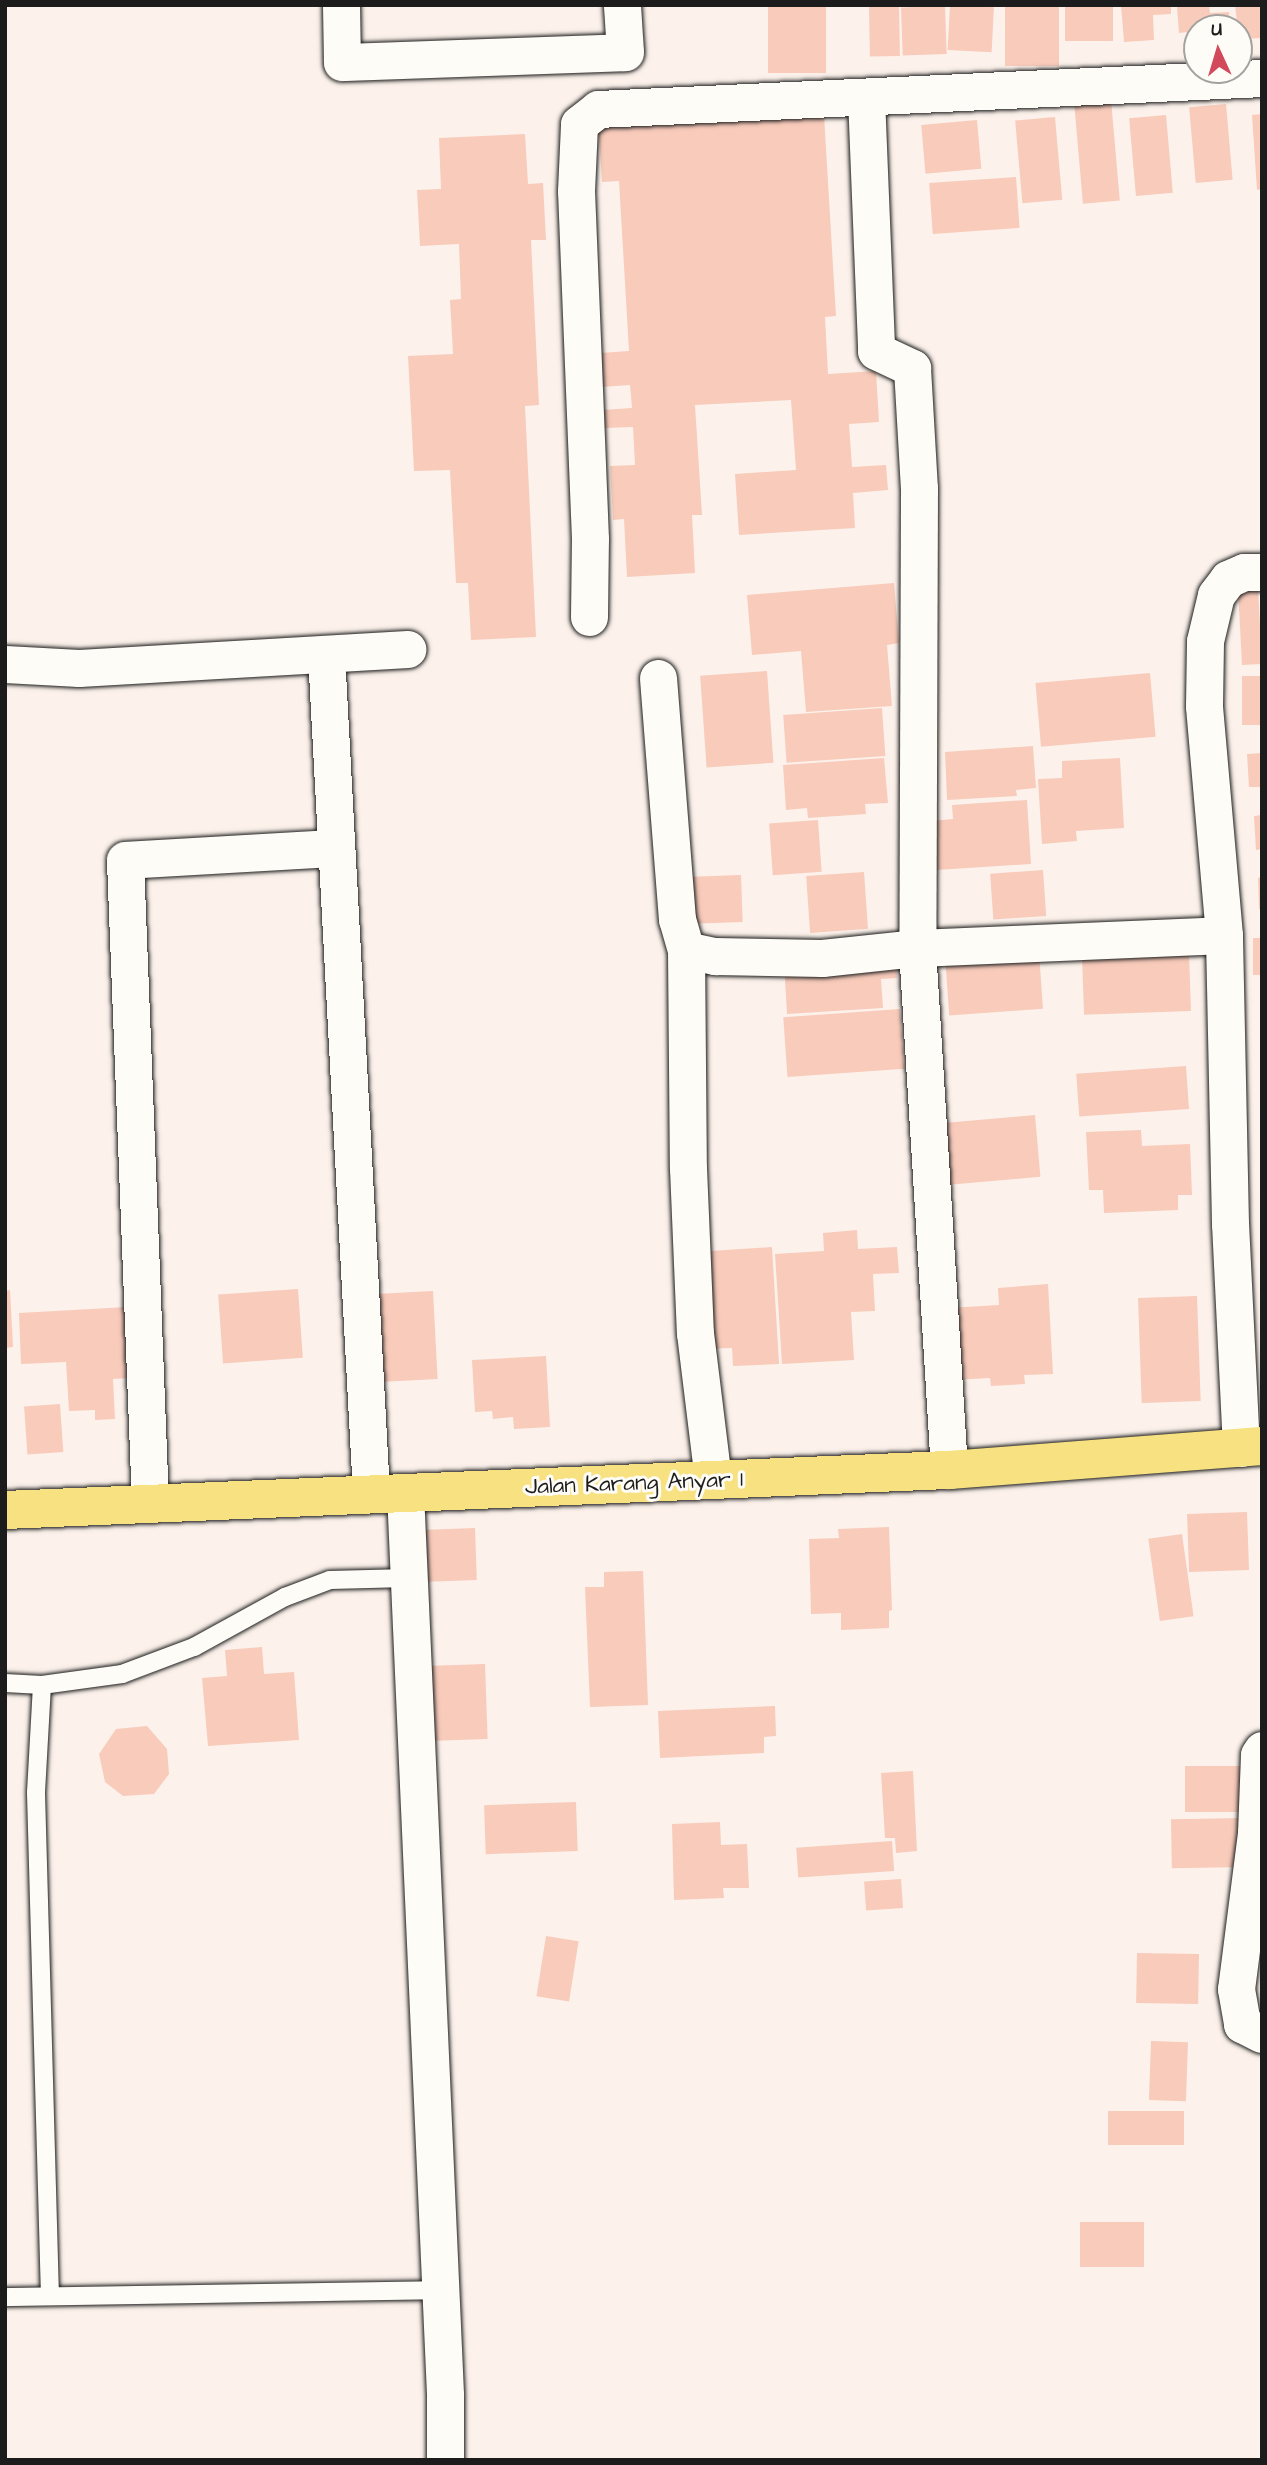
<!DOCTYPE html>
<html>
<head>
<meta charset="utf-8">
<style>
  body { margin:0 }
  #map { position:relative; width:1267px; height:2465px; overflow:hidden; background:#fcf2eb; font-family:"Architects Daughter",sans-serif }
  div>[style] { position:absolute }
  [style*='--x'] { left:calc(var(--x)*1px); top:calc(var(--y)*1px); width:calc(var(--w)*1px); rotate:calc(var(--a)*1deg) }
  .building>* { inset:0; background:#f8cbbb; transform-origin:0 0 }
  .roads { filter:drop-shadow(0 0 2px #1c1c1c) drop-shadow(0 0 2px #1c1c1c) }
  .service>* { height:18px; margin:-9px; padding:0 9px; transform-origin:9px; border-radius:9px; background:#fdfcf7 }
  .minor>* { height:37px; margin:-18.5px; padding:0 18.5px; transform-origin:18.5px; border-radius:18.5px; background:#fdfcf7 }
  .primary>* { height:38px; margin:-19px; padding:0 19px; transform-origin:19px; border-radius:19px; background:#f8e181 }
  span { translate:-50% -50%; white-space:nowrap; text-align:center; line-height:1.15; -webkit-text-stroke:6px #fdfcf7; paint-order:stroke }
  .street-label { font-size:23px; color:#1c1c1c }
  .frame { position:absolute; inset:0; border:7px solid #1c1c1c; pointer-events:none }
  .north { position:absolute; left:1183px; top:14px; width:70px; height:70px; box-sizing:border-box; background:#fdfcf7; border:2px solid #a3a29f; border-radius:50%; rotate:356deg; font-size:19px; font-weight:700; line-height:28px; text-align:center; color:#1c1c1c }
  .north::after { content:''; display:block; margin:auto; width:24px; height:32px; background:#d1495b; clip-path:polygon(50% 0,100% 100%,50% 72%,0 100%) }
</style>
</head>
<body>
<div id="map">
  <div class="building">
    <div style="left:768px;top:5px;width:58px;height:68px"></div>
    <div style="left:899px;top:5px;width:51px;height:30px;rotate:89deg"></div>
    <div style="left:950px;top:5px;width:44px;height:45px;rotate:3deg"></div>
    <div style="left:1005px;top:5px;width:54px;height:61px"></div>
    <div style="left:1065px;top:5px;width:48px;height:36px"></div>
    <div style="clip-path:polygon(1121px 5px,1171px 5px,1171px 14px,1153px 15px,1154px 40px,1124px 42px)"></div>
    <div style="clip-path:polygon(1209px 5px,1210px 13px,1229px 12px,1230px 28px,1197px 28px,1197px 52px,1189px 53px,1188px 32px,1179px 33px,1177px 7px)"></div>
    <div style="clip-path:polygon(1235px 5px,1262px 5px,1262px 38px,1239px 39px)"></div>
    <div style="left:945px;top:6px;width:48px;height:44px;rotate:88deg"></div>
    <div style="left:1111px;top:100px;width:101px;height:37px;rotate:85deg"></div>
    <div style="left:1226px;top:104px;width:76px;height:37px;rotate:85deg"></div>
    <div style="clip-path:polygon(1262px 114px,1262px 189px,1257px 190px,1252px 115px)"></div>
    <div style="clip-path:polygon(824px 115px,836px 316px,825px 317px,828px 374px,876px 371px,879px 422px,849px 424px,852px 467px,886px 465px,888px 490px,853px 493px,855px 528px,739px 535px,735px 474px,796px 470px,791px 400px,695px 405px,702px 515px,692px 515px,695px 573px,627px 577px,624px 519px,613px 520px,610px 466px,635px 465px,633px 427px,604px 428px,602px 410px,632px 408px,630px 385px,602px 387px,600px 353px,629px 351px,619px 181px,602px 182px,598px 119px)"></div>
    <div style="left:1166px;top:115px;width:78px;height:37px;rotate:85deg"></div>
    <div style="left:1055px;top:117px;width:83px;height:40px;rotate:85deg"></div>
    <div style="left:977px;top:120px;width:49px;height:56px;rotate:85deg"></div>
    <div style="clip-path:polygon(525px 134px,528px 184px,543px 183px,546px 240px,531px 240px,539px 405px,525px 406px,536px 637px,471px 640px,468px 583px,456px 583px,450px 470px,414px 471px,408px 356px,453px 354px,450px 300px,461px 299px,459px 244px,420px 246px,417px 190px,441px 189px,439px 138px)"></div>
    <div style="left:1016px;top:177px;width:51px;height:87px;rotate:86deg"></div>
    <div style="clip-path:polygon(894px 583px,899px 643px,887px 645px,892px 706px,806px 712px,801px 651px,752px 655px,747px 595px)"></div>
    <div style="left:1258px;top:588px;width:76px;height:20px;rotate:87deg"></div>
    <div style="left:767px;top:671px;width:92px;height:67px;rotate:86deg"></div>
    <div style="left:1150px;top:673px;width:64px;height:115px;rotate:85deg"></div>
    <div style="left:1262px;top:676px;width:49px;height:20px;rotate:90deg"></div>
    <div style="left:882px;top:708px;width:48px;height:99px;rotate:86deg"></div>
    <div style="clip-path:polygon(1033px 746px,1036px 788px,1016px 790px,1017px 796px,947px 800px,945px 752px)"></div>
    <div style="clip-path:polygon(1262px 753px,1262px 787px,1249px 787px,1247px 754px)"></div>
    <div style="clip-path:polygon(884px 758px,888px 803px,865px 804px,866px 814px,808px 818px,807px 808px,786px 810px,783px 765px)"></div>
    <div style="clip-path:polygon(1120px 758px,1124px 828px,1076px 831px,1077px 841px,1042px 844px,1038px 779px,1062px 778px,1062px 761px)"></div>
    <div style="clip-path:polygon(1027px 800px,1031px 864px,921px 871px,919px 822px,953px 819px,952px 805px)"></div>
    <div style="clip-path:polygon(1262px 815px,1262px 849px,1256px 850px,1254px 816px)"></div>
    <div style="left:818px;top:820px;width:52px;height:49px;rotate:86deg"></div>
    <div style="left:1043px;top:870px;width:46px;height:53px;rotate:86deg"></div>
    <div style="left:864px;top:872px;width:57px;height:58px;rotate:86deg"></div>
    <div style="left:741px;top:875px;width:47px;height:56px;rotate:88deg"></div>
    <div style="clip-path:polygon(1262px 877px,1262px 909px,1259px 909px,1258px 878px)"></div>
    <div style="left:1262px;top:938px;width:37px;height:9px;rotate:90deg"></div>
    <div style="left:1039px;top:952px;width:57px;height:94px;rotate:86deg"></div>
    <div style="left:1189px;top:954px;width:57px;height:107px;rotate:88deg"></div>
    <div style="clip-path:polygon(896px 956px,897px 978px,881px 979px,883px 1008px,787px 1014px,784px 962px)"></div>
    <div style="left:900px;top:1009px;width:60px;height:117px;rotate:86deg"></div>
    <div style="left:1186px;top:1066px;width:43px;height:110px;rotate:86deg"></div>
    <div style="left:1035px;top:1115px;width:62px;height:97px;rotate:85deg"></div>
    <div style="clip-path:polygon(1141px 1130px,1142px 1146px,1190px 1144px,1192px 1195px,1178px 1195px,1178px 1210px,1104px 1213px,1103px 1190px,1089px 1190px,1086px 1132px)"></div>
    <div style="clip-path:polygon(857px 1230px,858px 1249px,897px 1247px,899px 1273px,873px 1274px,875px 1311px,851px 1312px,854px 1360px,782px 1364px,775px 1254px,824px 1251px,823px 1233px)"></div>
    <div style="clip-path:polygon(772px 1247px,779px 1364px,733px 1366px,732px 1348px,701px 1349px,695px 1252px)"></div>
    <div style="clip-path:polygon(1048px 1284px,1053px 1374px,1024px 1375px,1025px 1384px,991px 1386px,990px 1378px,953px 1380px,949px 1308px,999px 1305px,998px 1288px)"></div>
    <div style="left:298px;top:1289px;width:69px;height:80px;rotate:86deg"></div>
    <div style="clip-path:polygon(10px 1290px,13px 1347px,5px 1348px,5px 1291px)"></div>
    <div style="left:433px;top:1291px;width:88px;height:58px;rotate:87deg"></div>
    <div style="left:1197px;top:1296px;width:105px;height:59px;rotate:88deg"></div>
    <div style="clip-path:polygon(127px 1307px,131px 1378px,113px 1379px,115px 1419px,95px 1420px,95px 1410px,69px 1411px,66px 1362px,21px 1364px,19px 1313px)"></div>
    <div style="clip-path:polygon(546px 1356px,550px 1427px,514px 1429px,513px 1417px,493px 1419px,492px 1411px,475px 1412px,472px 1360px)"></div>
    <div style="left:60px;top:1404px;width:48px;height:36px;rotate:86deg"></div>
    <div style="left:1247px;top:1512px;width:58px;height:60px;rotate:88deg"></div>
    <div style="clip-path:polygon(889px 1527px,892px 1610px,889px 1611px,889px 1628px,841px 1630px,841px 1613px,811px 1614px,809px 1539px,839px 1538px,838px 1529px)"></div>
    <div style="left:475px;top:1528px;width:52px;height:55px;rotate:88deg"></div>
    <div style="left:1182px;top:1534px;width:83px;height:34px;rotate:82deg"></div>
    <div style="clip-path:polygon(643px 1571px,648px 1705px,590px 1707px,585px 1587px,604px 1587px,604px 1572px)"></div>
    <div style="clip-path:polygon(262px 1647px,264px 1674px,294px 1672px,299px 1740px,208px 1746px,202px 1678px,227px 1676px,225px 1650px)"></div>
    <div style="left:485px;top:1664px;width:75px;height:59px;rotate:88deg"></div>
    <div style="clip-path:polygon(775px 1706px,776px 1736px,764px 1737px,764px 1753px,660px 1758px,658px 1711px)"></div>
    <div style="clip-path:polygon(147px 1726px,167px 1749px,169px 1774px,154px 1794px,123px 1796px,105px 1782px,99px 1754px,116px 1729px)"></div>
    <div style="left:1252px;top:1766px;width:46px;height:67px;rotate:90deg"></div>
    <div style="clip-path:polygon(913px 1771px,917px 1851px,896px 1853px,895px 1838px,885px 1838px,881px 1773px)"></div>
    <div style="left:576px;top:1802px;width:49px;height:92px;rotate:88deg"></div>
    <div style="left:1245px;top:1818px;width:49px;height:74px;rotate:89deg"></div>
    <div style="clip-path:polygon(720px 1822px,721px 1845px,747px 1844px,749px 1888px,723px 1888px,724px 1898px,674px 1900px,672px 1824px)"></div>
    <div style="left:892px;top:1841px;width:30px;height:96px;rotate:86deg"></div>
    <div style="left:901px;top:1879px;width:29px;height:37px;rotate:86deg"></div>
    <div style="left:546px;top:1936px;width:33px;height:61px;rotate:9deg"></div>
    <div style="left:1137px;top:1953px;width:62px;height:50px;rotate:1deg"></div>
    <div style="left:1151px;top:2041px;width:37px;height:59px;rotate:2deg"></div>
    <div style="left:1108px;top:2111px;width:76px;height:34px"></div>
    <div style="left:1080px;top:2222px;width:64px;height:45px"></div>
  </div>
  <div class="roads">
    <div class="service">
      <div style="--x:5;--y:1683;--w:37;--a:3"></div>
      <div style="--x:42;--y:1685;--w:81;--a:-7.8"></div>
      <div style="--x:122;--y:1674;--w:77;--a:-20.6"></div>
      <div style="--x:194;--y:1647;--w:104;--a:-28.8"></div>
      <div style="--x:285;--y:1597;--w:48;--a:-20.7"></div>
      <div style="--x:330;--y:1580;--w:78;--a:-1.5"></div>
      <div style="--x:42;--y:1685;--w:108;--a:93.2"></div>
      <div style="--x:36;--y:1793;--w:503;--a:88.41"></div>
      <div style="--x:5;--y:2297;--w:435;--a:-0.9"></div>
    </div>
    <div class="minor">
      <div style="--x:341;--y:5;--w:57;--a:89"></div>
      <div style="--x:342;--y:62;--w:283;--a:-2"></div>
      <div style="--x:625;--y:52;--w:47;--a:-93.7"></div>
      <div style="--x:866;--y:97;--w:254;--a:87.7"></div>
      <div style="--x:876;--y:351;--w:40;--a:25"></div>
      <div style="--x:912;--y:368;--w:120;--a:86.7"></div>
      <div style="--x:919;--y:488;--w:460;--a:90.2"></div>
      <div style="--x:917;--y:948;--w:523;--a:86.49"></div>
      <div style="--x:589;--y:617;--w:78;--a:-89.3"></div>
      <div style="--x:590;--y:539;--w:348;--a:-92.3"></div>
      <div style="--x:576;--y:191;--w:67;--a:-87.4"></div>
      <div style="--x:579;--y:124;--w:24;--a:-38"></div>
      <div style="--x:598;--y:109;--w:665;--a:-2.67"></div>
      <div style="--x:326;--y:654;--w:841;--a:86.93"></div>
      <div style="--x:5;--y:664;--w:74;--a:3.1"></div>
      <div style="--x:79;--y:668;--w:329;--a:-3.3"></div>
      <div style="--x:658;--y:678;--w:242;--a:85.5"></div>
      <div style="--x:677;--y:919;--w:32;--a:74"></div>
      <div style="--x:686;--y:950;--w:30;--a:12"></div>
      <div style="--x:715;--y:956;--w:107;--a:1.1"></div>
      <div style="--x:822;--y:958;--w:96;--a:-6"></div>
      <div style="--x:917;--y:948;--w:307;--a:-2.4"></div>
      <div style="--x:686;--y:950;--w:218;--a:89.5"></div>
      <div style="--x:688;--y:1168;--w:165;--a:87.6"></div>
      <div style="--x:695;--y:1333;--w:147;--a:83"></div>
      <div style="--x:1241;--y:1448;--w:224;--a:-92.8"></div>
      <div style="--x:1230;--y:1224;--w:289;--a:-91.2"></div>
      <div style="--x:1224;--y:935;--w:230;--a:-95"></div>
      <div style="--x:1204;--y:706;--w:65;--a:-89.1"></div>
      <div style="--x:1205;--y:641;--w:47;--a:-76.6"></div>
      <div style="--x:1216;--y:595;--w:20;--a:-53"></div>
      <div style="--x:1228;--y:579;--w:17;--a:-24"></div>
      <div style="--x:1244;--y:572;--w:18;--a:0"></div>
      <div style="--x:405;--y:1492;--w:904;--a:87.46"></div>
      <div style="--x:445;--y:2395;--w:65;--a:90"></div>
      <div style="--x:150;--y:1503;--w:643;--a:-92.23"></div>
      <div style="--x:125;--y:860;--w:211;--a:-3.3"></div>
      <div style="--x:1262;--y:1750;--w:6;--a:121"></div>
      <div style="--x:1259;--y:1755;--w:78;--a:92.2"></div>
      <div style="--x:1256;--y:1833;--w:157;--a:97.3"></div>
      <div style="--x:1236;--y:1989;--w:36;--a:80"></div>
      <div style="--x:1242;--y:2024;--w:22;--a:27"></div>
    </div>
    <div class="primary">
      <div style="--x:5;--y:1510;--w:945;--a:-2.43"></div>
      <div style="--x:949;--y:1470;--w:314;--a:-4.4"></div>
    </div>
  </div>
  <div class="street-label">
    <span style="left:634px;top:1483px;rotate:-2deg">Jalan Karang Anyar 1</span>
  </div>
  <div class="frame"></div>
  <div class="north">U</div>
</div>
</body>
</html>
